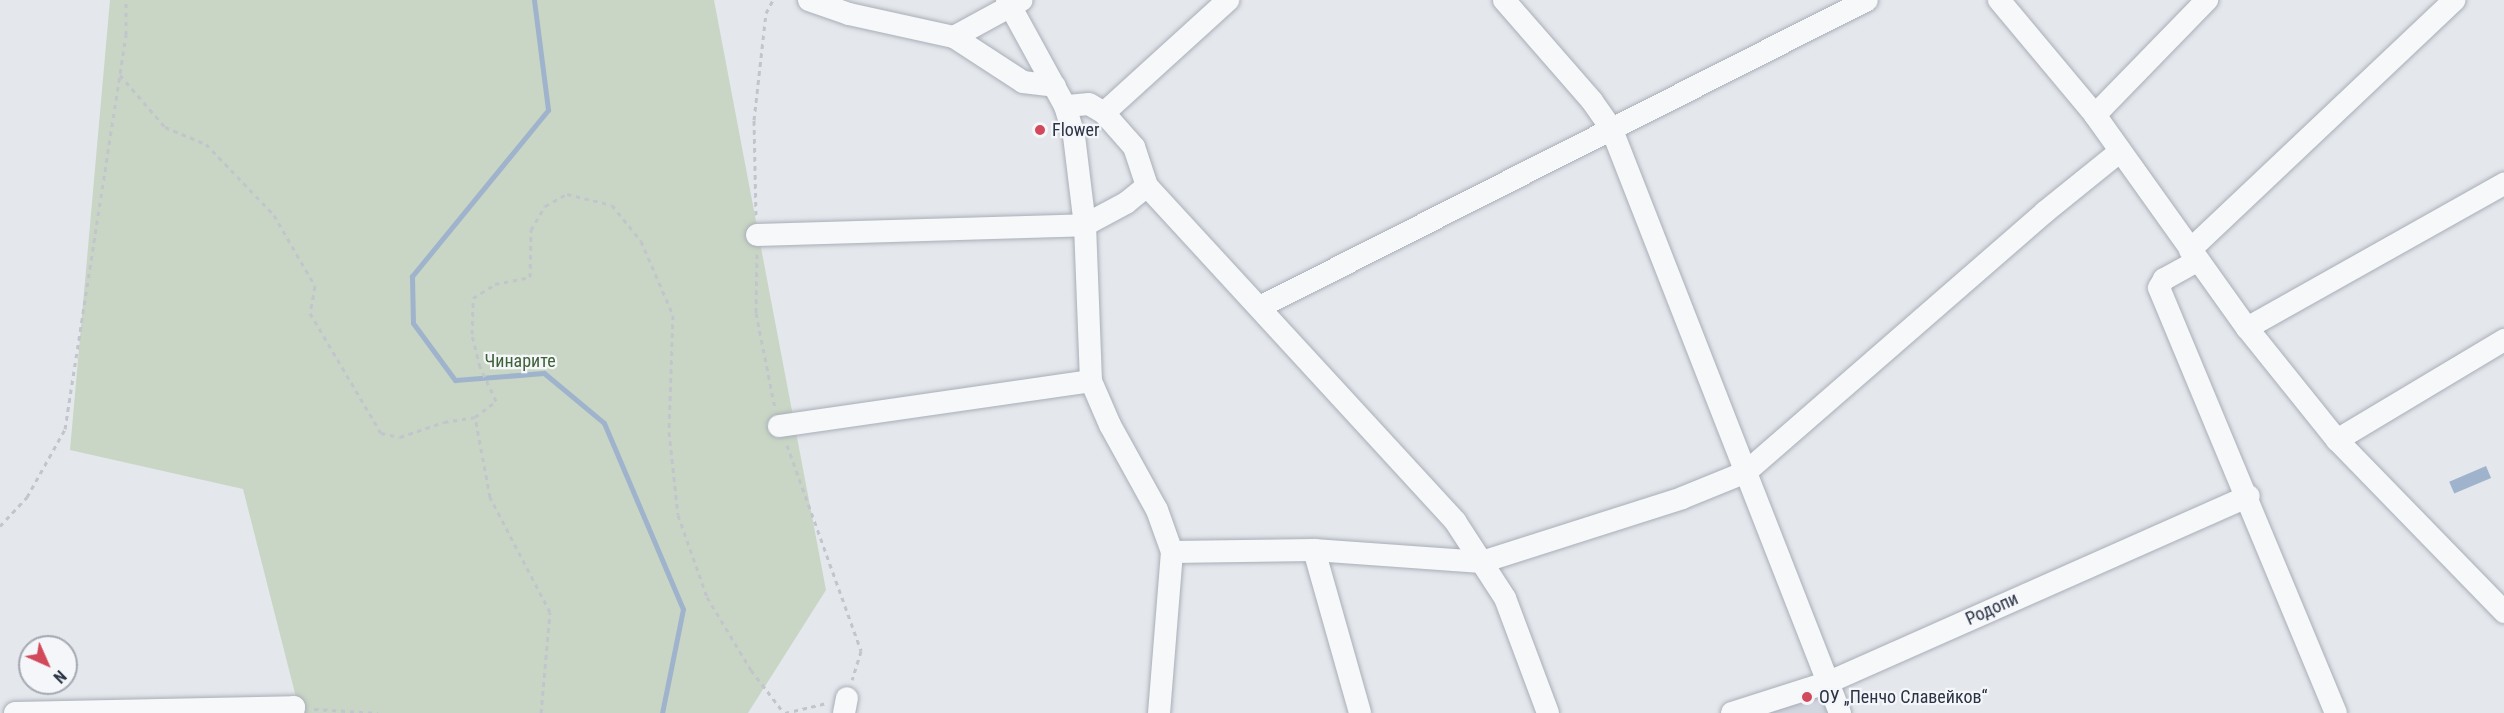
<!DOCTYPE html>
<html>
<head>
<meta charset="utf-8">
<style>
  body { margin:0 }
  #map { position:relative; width:2504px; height:713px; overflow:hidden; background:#e4e7ec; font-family:"Roboto Condensed",sans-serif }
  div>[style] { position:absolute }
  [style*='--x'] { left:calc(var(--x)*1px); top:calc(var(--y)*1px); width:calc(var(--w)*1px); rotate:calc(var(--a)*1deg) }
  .built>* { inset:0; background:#d2d6de }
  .green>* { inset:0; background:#c9d6c5 }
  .water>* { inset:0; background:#9fb4cc; transform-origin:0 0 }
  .stream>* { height:5px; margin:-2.5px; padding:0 2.5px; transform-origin:2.5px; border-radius:2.5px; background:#9fb4cc }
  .path>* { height:3px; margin-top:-1.5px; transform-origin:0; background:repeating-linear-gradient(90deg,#c2c5cb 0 4.5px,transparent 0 9px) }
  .roads { filter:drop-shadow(0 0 2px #a9aeb7) drop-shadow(0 0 2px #a9aeb7) }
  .minor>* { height:22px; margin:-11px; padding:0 11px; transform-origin:11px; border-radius:11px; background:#f7f8fa }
  .dots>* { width:16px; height:16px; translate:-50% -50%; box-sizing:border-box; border:3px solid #f4f6f9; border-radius:50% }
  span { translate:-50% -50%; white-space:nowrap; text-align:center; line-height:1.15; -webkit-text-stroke:4.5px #f4f6f9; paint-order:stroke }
  .poi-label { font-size:18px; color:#2b3445 }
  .left { translate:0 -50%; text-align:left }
  .park-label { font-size:18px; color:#3f6138 }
  .street-label { font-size:18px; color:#2b3445 }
  .north { position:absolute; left:18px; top:635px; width:60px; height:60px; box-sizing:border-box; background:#f4f6f9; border:2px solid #a4a8b1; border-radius:50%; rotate:135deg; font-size:16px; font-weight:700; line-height:24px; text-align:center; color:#2b3445 }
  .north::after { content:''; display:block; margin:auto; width:21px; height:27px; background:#d1495b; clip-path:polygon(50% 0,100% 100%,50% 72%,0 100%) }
</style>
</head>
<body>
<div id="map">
  <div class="built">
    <div style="clip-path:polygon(1829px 682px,1840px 713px,1732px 713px)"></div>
  </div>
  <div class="green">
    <div style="clip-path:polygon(110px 0,714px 0,826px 590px,748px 713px,300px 713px,243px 489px,70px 450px)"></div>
  </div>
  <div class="water">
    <div style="left:2486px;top:466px;width:13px;height:40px;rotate:67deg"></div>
  </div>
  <div class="stream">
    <div style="--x:534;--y:0;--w:111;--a:82.7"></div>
    <div style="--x:548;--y:110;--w:215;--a:129.3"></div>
    <div style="--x:412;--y:276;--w:47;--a:88.8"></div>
    <div style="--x:413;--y:323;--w:71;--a:53.6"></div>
    <div style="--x:455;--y:380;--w:89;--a:-4.5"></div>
    <div style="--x:544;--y:373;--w:78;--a:39.8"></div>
    <div style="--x:604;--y:423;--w:202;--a:67"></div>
    <div style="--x:683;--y:609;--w:106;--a:101.4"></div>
  </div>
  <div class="path">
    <div style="--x:120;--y:75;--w:69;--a:49.1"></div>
    <div style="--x:165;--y:127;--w:44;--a:22.5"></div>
    <div style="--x:206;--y:144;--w:98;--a:46.2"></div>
    <div style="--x:274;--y:215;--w:82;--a:60"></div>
    <div style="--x:315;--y:286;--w:27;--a:100"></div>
    <div style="--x:310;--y:313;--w:139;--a:59.4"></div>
    <div style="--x:381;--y:433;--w:19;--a:12"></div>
    <div style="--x:400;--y:437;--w:46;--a:-18.8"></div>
    <div style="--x:444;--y:422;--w:31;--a:-9"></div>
    <div style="--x:756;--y:215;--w:95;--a:-91.2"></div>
    <div style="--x:754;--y:120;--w:108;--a:-83.6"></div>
    <div style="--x:766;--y:13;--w:15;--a:-62"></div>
    <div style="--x:757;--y:254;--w:59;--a:91"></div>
    <div style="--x:756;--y:313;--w:97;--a:78.7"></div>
    <div style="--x:787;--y:445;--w:219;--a:70.2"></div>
    <div style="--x:861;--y:651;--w:30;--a:107"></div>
    <div style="--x:0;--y:526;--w:40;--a:-47"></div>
    <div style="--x:27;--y:497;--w:78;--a:-60.8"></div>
    <div style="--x:65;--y:429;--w:399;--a:-81.2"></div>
    <div style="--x:126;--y:35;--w:35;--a:-90"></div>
    <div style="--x:314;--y:709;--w:64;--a:3.6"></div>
    <div style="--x:541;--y:713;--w:101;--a:-84.9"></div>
    <div style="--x:550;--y:612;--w:130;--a:-117.6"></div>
    <div style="--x:490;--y:497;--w:81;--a:-100.6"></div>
    <div style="--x:475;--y:417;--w:26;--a:-37"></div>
    <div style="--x:496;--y:401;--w:38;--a:-115"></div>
    <div style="--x:480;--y:367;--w:34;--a:-104"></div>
    <div style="--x:472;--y:334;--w:36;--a:-88"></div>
    <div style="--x:473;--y:298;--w:26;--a:-32"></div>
    <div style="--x:495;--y:284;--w:36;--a:-11"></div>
    <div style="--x:530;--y:277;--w:47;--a:-88.8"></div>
    <div style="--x:531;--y:230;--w:28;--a:-60"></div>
    <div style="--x:545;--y:206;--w:25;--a:-29"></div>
    <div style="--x:567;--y:194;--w:46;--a:13.7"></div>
    <div style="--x:612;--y:205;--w:46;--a:51.1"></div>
    <div style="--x:641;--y:241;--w:81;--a:66.6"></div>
    <div style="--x:673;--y:315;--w:117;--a:92"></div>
    <div style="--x:669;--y:432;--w:83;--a:83.8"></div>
    <div style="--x:678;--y:515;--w:87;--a:70.5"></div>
    <div style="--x:707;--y:597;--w:85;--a:58.9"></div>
    <div style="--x:751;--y:670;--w:54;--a:52.5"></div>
    <div style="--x:785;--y:713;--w:43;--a:-13.4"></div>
  </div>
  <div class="roads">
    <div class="minor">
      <div style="--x:809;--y:0;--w:42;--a:19.3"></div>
      <div style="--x:849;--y:14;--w:107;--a:12.4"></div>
      <div style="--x:954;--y:37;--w:77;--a:-28.6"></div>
      <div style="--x:1007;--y:0;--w:121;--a:61.3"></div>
      <div style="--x:1065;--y:106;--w:31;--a:73"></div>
      <div style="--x:1074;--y:136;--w:90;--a:83"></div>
      <div style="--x:1085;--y:225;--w:156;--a:87.8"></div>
      <div style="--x:1091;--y:381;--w:48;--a:66.6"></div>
      <div style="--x:1110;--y:425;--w:97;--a:61.1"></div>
      <div style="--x:1157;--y:510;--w:45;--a:70.3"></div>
      <div style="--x:1172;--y:552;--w:162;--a:94.6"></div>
      <div style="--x:1504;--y:0;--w:134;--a:48.9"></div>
      <div style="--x:1592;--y:101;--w:35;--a:55"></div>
      <div style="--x:1612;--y:130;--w:626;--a:68.64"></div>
      <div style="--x:1999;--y:0;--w:150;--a:50.1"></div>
      <div style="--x:2095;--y:115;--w:262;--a:54.5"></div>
      <div style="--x:2247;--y:328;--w:144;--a:51.2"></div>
      <div style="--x:2337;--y:440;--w:240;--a:45.8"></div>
      <div style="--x:954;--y:37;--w:82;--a:33.1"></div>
      <div style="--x:1023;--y:82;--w:32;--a:7"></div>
      <div style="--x:1104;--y:113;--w:168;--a:-42.3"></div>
      <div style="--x:2095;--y:115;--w:161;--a:-45.8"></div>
      <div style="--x:1147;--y:186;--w:455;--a:47.4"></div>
      <div style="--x:1455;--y:521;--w:92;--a:57"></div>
      <div style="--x:1505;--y:598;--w:123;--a:69.5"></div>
      <div style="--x:757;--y:235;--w:328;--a:-1.7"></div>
      <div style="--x:1085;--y:225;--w:47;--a:-28.2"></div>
      <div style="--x:1126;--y:203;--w:27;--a:-39"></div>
      <div style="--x:1147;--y:186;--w:41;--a:-108.4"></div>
      <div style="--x:1134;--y:147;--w:45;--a:-131.4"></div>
      <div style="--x:1104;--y:113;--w:17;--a:-149"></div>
      <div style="--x:1089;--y:104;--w:24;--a:175"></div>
      <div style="--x:2190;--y:250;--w:364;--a:-43.4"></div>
      <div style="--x:2197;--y:261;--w:38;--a:151"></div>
      <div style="--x:2164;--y:279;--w:10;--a:119"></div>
      <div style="--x:2159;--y:288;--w:460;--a:67.4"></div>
      <div style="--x:1260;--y:307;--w:680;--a:-26.83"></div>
      <div style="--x:2247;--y:328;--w:295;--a:-29.3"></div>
      <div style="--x:779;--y:426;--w:315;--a:-8.2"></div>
      <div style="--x:2337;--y:440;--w:195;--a:-30.9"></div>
      <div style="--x:1314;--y:550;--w:169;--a:74.2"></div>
      <div style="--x:1172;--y:552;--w:142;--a:-0.8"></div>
      <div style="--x:1314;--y:550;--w:168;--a:4.1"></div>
      <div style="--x:1482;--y:562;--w:210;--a:-17.7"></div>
      <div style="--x:1682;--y:498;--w:69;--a:-22.1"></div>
      <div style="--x:1746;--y:472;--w:396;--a:-41"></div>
      <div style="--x:2045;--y:212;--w:94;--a:-38.9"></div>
      <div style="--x:15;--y:713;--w:279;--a:-1.2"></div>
      <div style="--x:294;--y:707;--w:6;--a:99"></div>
      <div style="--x:844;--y:713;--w:15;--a:-79"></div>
      <div style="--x:1732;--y:713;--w:102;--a:-17.7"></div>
      <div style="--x:1829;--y:682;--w:459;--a:-23.9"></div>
    </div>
  </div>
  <div class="dots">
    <div style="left:1040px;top:130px;background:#d1495b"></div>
    <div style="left:1807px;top:697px;background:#d1495b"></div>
  </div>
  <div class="poi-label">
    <span class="left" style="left:1052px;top:130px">Flower</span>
    <span class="left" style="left:1819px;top:697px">ОУ „Пенчо Славейков“</span>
  </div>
  <div class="park-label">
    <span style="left:520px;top:361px">Чинарите</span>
  </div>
  <div class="street-label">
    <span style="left:1992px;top:609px;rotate:-24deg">Родопи</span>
  </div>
  <div class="north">N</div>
</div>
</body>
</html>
